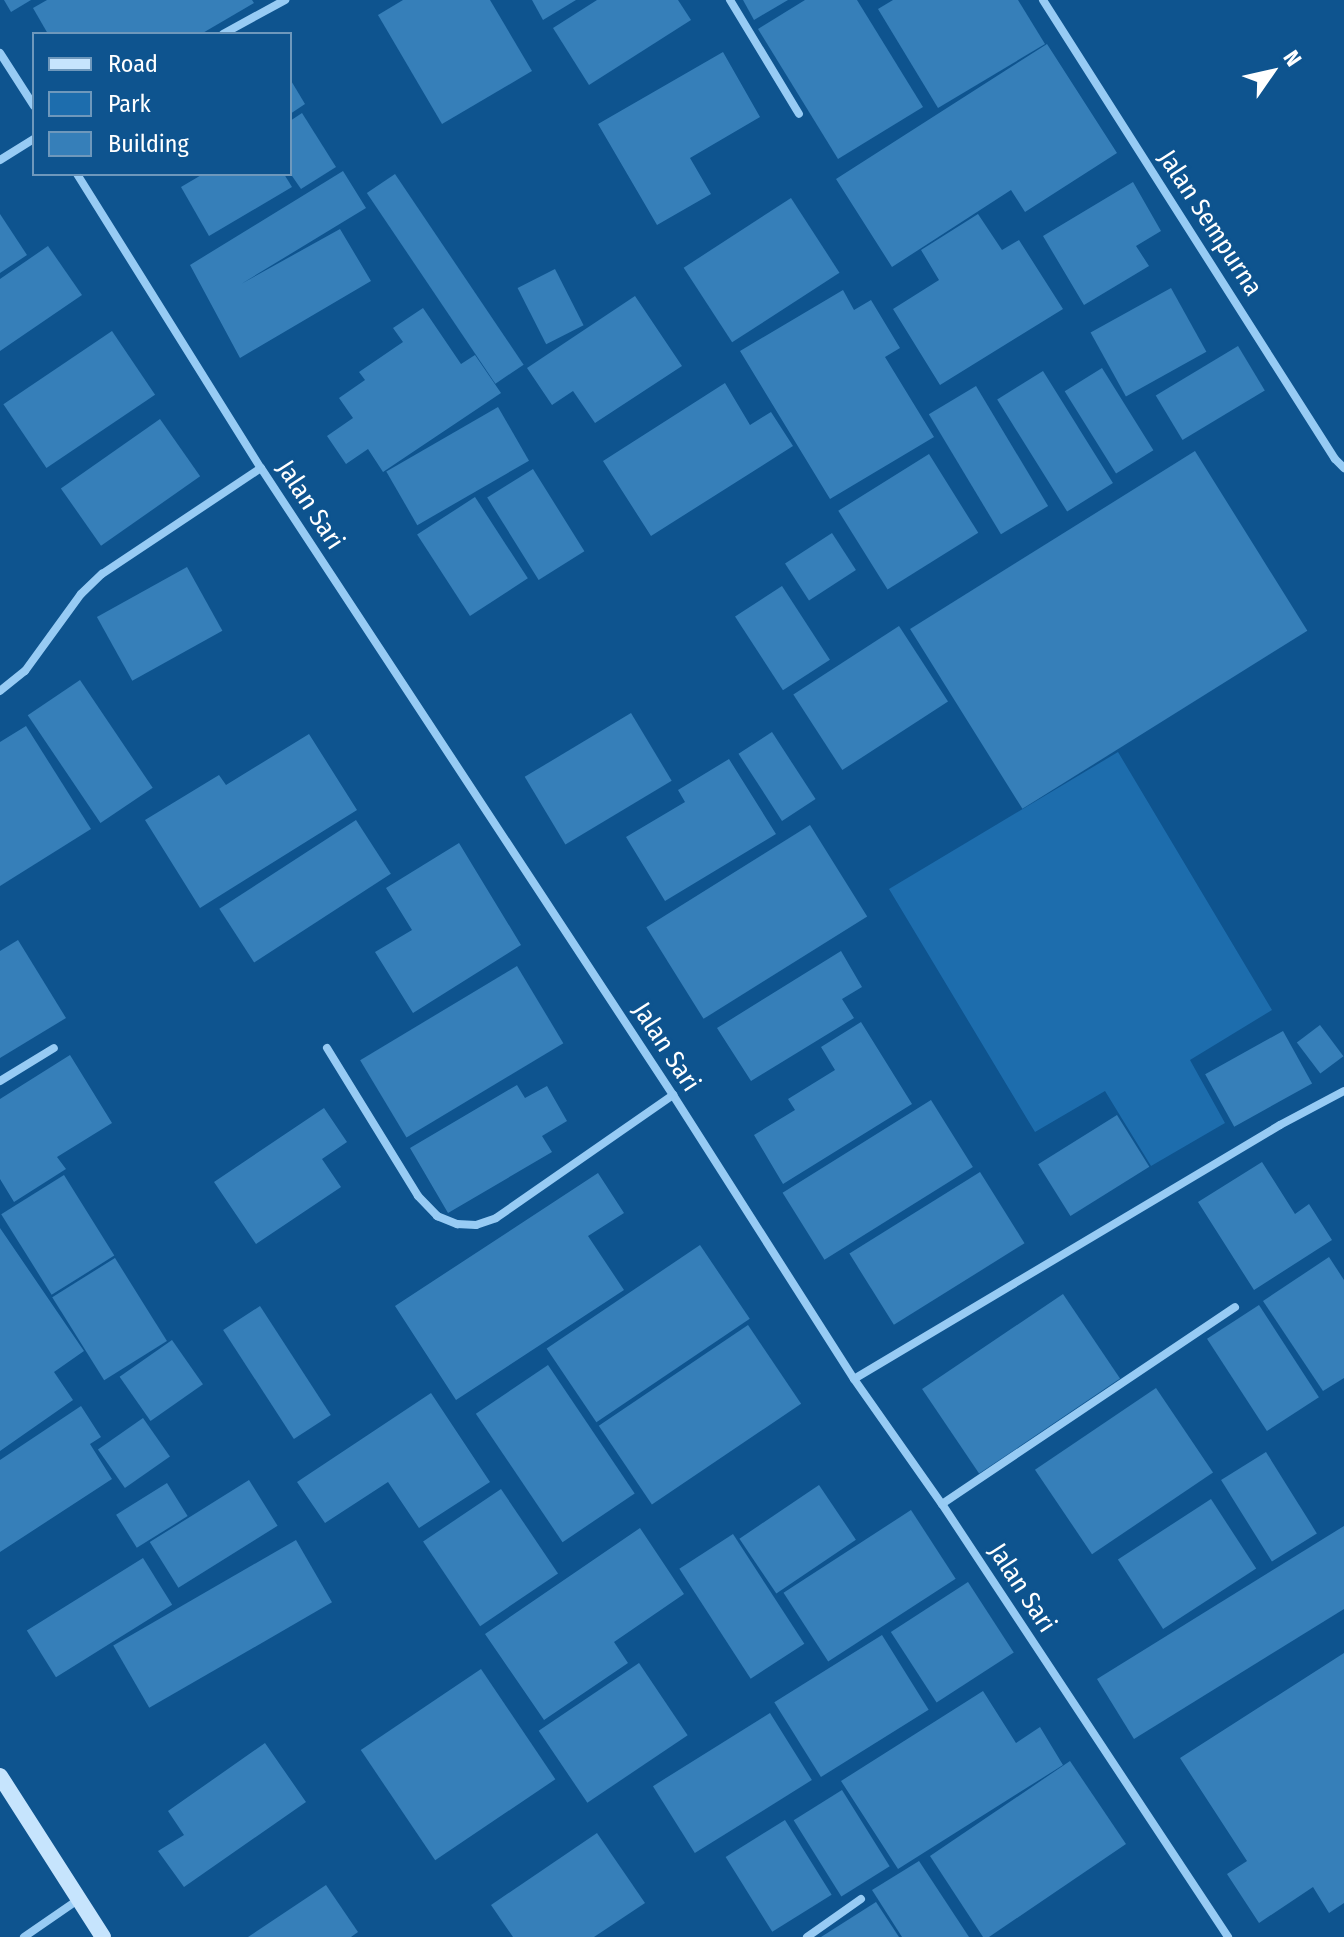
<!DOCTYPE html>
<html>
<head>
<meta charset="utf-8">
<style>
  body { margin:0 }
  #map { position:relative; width:1344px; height:1937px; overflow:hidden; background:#0e548f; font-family:"Fira Sans Condensed",sans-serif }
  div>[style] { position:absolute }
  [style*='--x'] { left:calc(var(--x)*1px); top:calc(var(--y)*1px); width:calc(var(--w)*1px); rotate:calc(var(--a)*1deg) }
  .green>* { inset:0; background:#1d6dad }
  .building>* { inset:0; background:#367fb9; transform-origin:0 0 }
  .street>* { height:8px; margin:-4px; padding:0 4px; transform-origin:4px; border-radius:4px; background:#97cbf4 }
  .secondary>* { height:16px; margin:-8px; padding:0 8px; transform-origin:8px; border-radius:8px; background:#c6e4fd }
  span { translate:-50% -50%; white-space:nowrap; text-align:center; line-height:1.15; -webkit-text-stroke:6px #0e548f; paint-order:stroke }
  .street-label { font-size:26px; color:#fff }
  .legend { position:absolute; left:32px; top:32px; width:260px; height:144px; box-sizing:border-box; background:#0e548f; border:2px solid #6e98bc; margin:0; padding:10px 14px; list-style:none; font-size:24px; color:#fff }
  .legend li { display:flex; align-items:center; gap:16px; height:40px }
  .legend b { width:40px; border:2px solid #6e98bc }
  .north { position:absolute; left:1232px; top:32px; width:80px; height:80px; -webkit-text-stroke:6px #0e548f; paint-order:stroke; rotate:56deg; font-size:22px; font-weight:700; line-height:32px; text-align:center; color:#fff }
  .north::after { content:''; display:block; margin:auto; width:28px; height:36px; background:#fff; clip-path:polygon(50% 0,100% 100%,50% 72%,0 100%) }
</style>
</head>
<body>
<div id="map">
  <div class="green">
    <div style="clip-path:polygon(1118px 752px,1272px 1010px,1190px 1060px,1225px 1123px,1151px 1166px,1105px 1091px,1035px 1132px,889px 889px)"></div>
  </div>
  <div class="building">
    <div style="clip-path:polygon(4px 0,31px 0,11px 12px)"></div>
    <div style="clip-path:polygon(47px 0,252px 0,254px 3px,201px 34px,48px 34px,33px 8px)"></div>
    <div style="clip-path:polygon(403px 0,490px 0,532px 71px,442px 124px,378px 15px)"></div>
    <div style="clip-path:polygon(532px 0,576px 0,543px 20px)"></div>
    <div style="clip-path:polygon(597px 0,678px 0,691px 20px,589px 85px,553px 28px)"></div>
    <div style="clip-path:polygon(743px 0,788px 0,754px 20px)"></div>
    <div style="clip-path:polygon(805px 0,857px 0,923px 107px,838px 159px,758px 29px)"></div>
    <div style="clip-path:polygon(893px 0,1018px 0,1045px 44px,938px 108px,878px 9px)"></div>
    <div style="clip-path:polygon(1047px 44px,1117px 153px,1025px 212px,1011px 190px,892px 267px,836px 179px)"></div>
    <div style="clip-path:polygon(723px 52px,760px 117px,690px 158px,711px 194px,657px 225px,598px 124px)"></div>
    <div style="clip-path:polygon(290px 79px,305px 104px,290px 114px)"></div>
    <div style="clip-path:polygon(302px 113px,336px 167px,301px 189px,290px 173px,290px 121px)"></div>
    <div style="clip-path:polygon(343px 171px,366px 208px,241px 284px,340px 229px,371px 281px,240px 358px,190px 265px)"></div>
    <div style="clip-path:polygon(203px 174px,284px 174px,292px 187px,209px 236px,181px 187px)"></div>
    <div style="left:395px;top:174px;width:230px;height:34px;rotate:56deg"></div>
    <div style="clip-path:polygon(1133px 182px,1161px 231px,1136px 246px,1149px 266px,1084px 305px,1043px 236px)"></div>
    <div style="left:791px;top:198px;width:89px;height:128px;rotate:57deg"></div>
    <div style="clip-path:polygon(0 214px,27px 255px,0 273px)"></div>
    <div style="clip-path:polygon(978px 214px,1002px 250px,1019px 240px,1063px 309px,940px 385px,893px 309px,939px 280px,921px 250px)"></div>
    <div style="clip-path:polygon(48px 246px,82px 295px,0 351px,0 279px)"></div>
    <div style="left:555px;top:269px;width:63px;height:42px;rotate:63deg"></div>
    <div style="left:1171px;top:288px;width:73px;height:92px;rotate:61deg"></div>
    <div style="clip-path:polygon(843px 290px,854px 310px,871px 300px,900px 348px,885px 357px,934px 437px,830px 499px,740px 351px)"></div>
    <div style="clip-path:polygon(635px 296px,682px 366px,595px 423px,573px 391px,552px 405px,527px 368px)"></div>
    <div style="clip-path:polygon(423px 308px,461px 364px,475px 355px,501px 393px,383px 472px,368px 449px,346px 464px,327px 436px,353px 418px,339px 398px,365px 380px,359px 372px,403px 342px,393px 328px)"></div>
    <div style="left:112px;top:331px;width:77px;height:131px;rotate:56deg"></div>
    <div style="left:1238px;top:346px;width:52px;height:96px;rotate:59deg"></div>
    <div style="left:1102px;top:368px;width:97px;height:44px;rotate:58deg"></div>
    <div style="left:1043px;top:371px;width:132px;height:54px;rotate:58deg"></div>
    <div style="clip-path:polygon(725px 383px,750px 425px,771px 412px,793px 446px,651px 536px,603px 461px)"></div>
    <div style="left:976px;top:386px;width:140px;height:55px;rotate:59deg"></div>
    <div style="left:498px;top:407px;width:62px;height:129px;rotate:60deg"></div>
    <div style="left:160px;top:419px;width:70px;height:121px;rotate:55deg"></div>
    <div style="left:1195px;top:451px;width:212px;height:336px;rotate:58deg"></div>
    <div style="left:929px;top:454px;width:93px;height:107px;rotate:58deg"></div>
    <div style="left:533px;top:469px;width:97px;height:54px;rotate:58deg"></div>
    <div style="left:475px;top:497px;width:97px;height:69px;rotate:57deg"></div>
    <div style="left:832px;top:533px;width:44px;height:56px;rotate:57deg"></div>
    <div style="left:187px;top:567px;width:73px;height:103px;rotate:61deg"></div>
    <div style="left:782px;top:586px;width:88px;height:56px;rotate:57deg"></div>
    <div style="left:899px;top:626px;width:90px;height:126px;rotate:57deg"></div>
    <div style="left:80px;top:680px;width:130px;height:63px;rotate:56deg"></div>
    <div style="left:631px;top:713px;width:79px;height:124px;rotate:59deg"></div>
    <div style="clip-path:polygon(26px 726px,91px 829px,0 886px,0 742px)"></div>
    <div style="left:772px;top:732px;width:80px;height:40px;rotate:57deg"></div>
    <div style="clip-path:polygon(309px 734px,357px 810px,200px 908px,145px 820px,219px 775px,226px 785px)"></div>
    <div style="clip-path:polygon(729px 759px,776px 834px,665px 901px,626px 837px,685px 802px,678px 790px)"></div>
    <div style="left:356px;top:820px;width:64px;height:163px;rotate:57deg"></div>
    <div style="left:810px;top:825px;width:108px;height:193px;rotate:58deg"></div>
    <div style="clip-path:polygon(459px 843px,521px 945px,413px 1013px,375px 952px,412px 930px,386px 888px)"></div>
    <div style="clip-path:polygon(18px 940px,66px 1018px,0 1058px,0 951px)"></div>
    <div style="clip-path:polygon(841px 951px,862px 987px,842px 999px,854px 1018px,751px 1081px,717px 1028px)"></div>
    <div style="left:517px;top:966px;width:90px;height:183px;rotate:59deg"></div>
    <div style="clip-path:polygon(861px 1022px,912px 1104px,783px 1184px,754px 1135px,795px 1110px,788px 1099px,835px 1070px,821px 1047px)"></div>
    <div style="left:1320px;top:1025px;width:39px;height:29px;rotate:53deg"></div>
    <div style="left:1283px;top:1031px;width:60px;height:89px;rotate:61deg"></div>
    <div style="clip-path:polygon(70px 1055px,112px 1123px,57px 1157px,66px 1169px,14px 1202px,0 1179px,0 1099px)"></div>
    <div style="clip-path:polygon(517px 1085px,525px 1098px,547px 1086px,567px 1121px,542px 1136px,552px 1152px,448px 1213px,410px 1148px)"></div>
    <div style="left:931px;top:1100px;width:79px;height:175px;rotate:58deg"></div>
    <div style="clip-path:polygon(324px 1108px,347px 1142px,322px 1159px,341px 1187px,256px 1244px,214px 1182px)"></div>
    <div style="left:1117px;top:1115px;width:61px;height:93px;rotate:58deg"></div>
    <div style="clip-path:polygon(1262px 1162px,1295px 1214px,1309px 1204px,1332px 1240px,1254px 1290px,1198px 1202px)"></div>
    <div style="left:980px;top:1172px;width:84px;height:154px;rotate:58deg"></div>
    <div style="clip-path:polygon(598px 1173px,624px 1213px,588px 1236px,624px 1290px,456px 1400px,395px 1306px)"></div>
    <div style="left:64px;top:1175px;width:95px;height:74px;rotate:58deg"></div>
    <div style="clip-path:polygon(0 1228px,84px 1351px,54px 1372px,73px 1400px,0 1451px)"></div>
    <div style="left:700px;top:1245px;width:89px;height:185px;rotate:56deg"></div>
    <div style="clip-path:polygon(1329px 1257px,1344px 1280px,1344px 1378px,1323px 1391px,1263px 1301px)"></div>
    <div style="left:115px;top:1258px;width:98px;height:74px;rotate:58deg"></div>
    <div style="left:1063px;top:1294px;width:102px;height:170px;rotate:56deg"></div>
    <div style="left:1259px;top:1305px;width:110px;height:62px;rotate:57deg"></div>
    <div style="left:260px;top:1306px;width:130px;height:44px;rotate:57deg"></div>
    <div style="left:748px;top:1325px;width:95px;height:180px;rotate:56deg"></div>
    <div style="left:172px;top:1340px;width:54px;height:64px;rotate:55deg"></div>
    <div style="left:548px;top:1365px;width:155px;height:87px;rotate:56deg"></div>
    <div style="left:1156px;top:1388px;width:102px;height:146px;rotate:56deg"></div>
    <div style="clip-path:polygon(431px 1393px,490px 1482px,419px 1528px,388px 1482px,325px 1523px,297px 1482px)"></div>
    <div style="clip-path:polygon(81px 1406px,101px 1437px,90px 1444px,112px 1479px,0 1552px,0 1460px)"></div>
    <div style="left:143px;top:1418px;width:47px;height:55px;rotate:55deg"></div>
    <div style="left:1266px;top:1452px;width:96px;height:53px;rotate:58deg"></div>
    <div style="left:249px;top:1480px;width:54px;height:117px;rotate:58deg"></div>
    <div style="left:167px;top:1483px;width:39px;height:60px;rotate:58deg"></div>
    <div style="left:819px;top:1485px;width:66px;height:96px;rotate:56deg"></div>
    <div style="left:501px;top:1489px;width:102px;height:94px;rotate:56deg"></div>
    <div style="left:1211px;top:1499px;width:83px;height:111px;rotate:57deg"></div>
    <div style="left:911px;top:1510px;width:82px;height:152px;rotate:57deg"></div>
    <div style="clip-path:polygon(1344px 1526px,1344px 1609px,1134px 1739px,1097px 1679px)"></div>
    <div style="clip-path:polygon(640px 1528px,684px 1594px,614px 1642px,628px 1663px,544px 1720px,485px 1634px)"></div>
    <div style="left:733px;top:1534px;width:131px;height:64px;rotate:57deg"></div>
    <div style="left:296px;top:1540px;width:72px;height:211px;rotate:60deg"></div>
    <div style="left:143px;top:1558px;width:55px;height:137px;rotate:58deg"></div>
    <div style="left:968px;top:1582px;width:84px;height:92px;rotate:57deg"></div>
    <div style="left:882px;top:1635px;width:88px;height:127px;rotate:58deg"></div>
    <div style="clip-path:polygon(1344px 1653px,1344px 1903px,1329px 1913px,1313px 1887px,1259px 1923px,1227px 1874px,1247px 1861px,1180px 1758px)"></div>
    <div style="left:639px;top:1663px;width:87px;height:121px;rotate:56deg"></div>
    <div style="left:481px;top:1669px;width:133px;height:145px;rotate:56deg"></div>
    <div style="clip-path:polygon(983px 1691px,1016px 1743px,1040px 1727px,1063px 1765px,898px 1869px,841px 1781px)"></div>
    <div style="left:770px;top:1713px;width:79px;height:138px;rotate:58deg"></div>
    <div style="clip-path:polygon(265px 1743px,306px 1802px,184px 1887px,158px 1851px,184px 1835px,168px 1811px)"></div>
    <div style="clip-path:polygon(1070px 1761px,1126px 1844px,989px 1937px,983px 1937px,930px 1856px)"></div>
    <div style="left:842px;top:1790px;width:90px;height:57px;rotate:58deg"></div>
    <div style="left:785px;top:1820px;width:88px;height:70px;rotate:58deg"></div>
    <div style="clip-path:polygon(597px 1833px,645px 1903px,594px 1937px,513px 1937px,491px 1905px)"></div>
    <div style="clip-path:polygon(919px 1861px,969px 1937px,902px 1937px,872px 1890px)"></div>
    <div style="clip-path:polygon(326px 1885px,358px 1932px,351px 1937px,248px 1937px)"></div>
    <div style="clip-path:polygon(876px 1902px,899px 1937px,821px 1937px)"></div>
  </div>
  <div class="street">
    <div style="--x:730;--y:0;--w:133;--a:58.8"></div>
    <div style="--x:1043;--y:0;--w:544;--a:57.54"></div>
    <div style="--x:1335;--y:459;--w:13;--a:45"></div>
    <div style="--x:223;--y:34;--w:71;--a:-28.7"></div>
    <div style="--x:0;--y:53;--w:63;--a:57.3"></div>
    <div style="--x:0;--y:160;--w:40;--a:-32"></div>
    <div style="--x:77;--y:174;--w:347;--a:58"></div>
    <div style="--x:261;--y:468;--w:750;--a:56.69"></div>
    <div style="--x:673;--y:1095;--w:337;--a:57.5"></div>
    <div style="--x:854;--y:1379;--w:153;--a:54.9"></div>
    <div style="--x:942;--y:1504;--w:519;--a:56.55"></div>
    <div style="--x:0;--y:691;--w:32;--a:-39"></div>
    <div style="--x:25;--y:671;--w:95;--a:-54"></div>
    <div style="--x:81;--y:594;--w:29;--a:-44"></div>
    <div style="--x:102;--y:574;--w:191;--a:-33.7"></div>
    <div style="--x:327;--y:1048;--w:174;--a:58.4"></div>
    <div style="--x:418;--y:1196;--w:28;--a:46"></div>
    <div style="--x:437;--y:1216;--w:22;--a:22"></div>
    <div style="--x:457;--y:1224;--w:19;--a:3"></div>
    <div style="--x:476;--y:1225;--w:21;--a:-19"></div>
    <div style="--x:496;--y:1218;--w:216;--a:-34.8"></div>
    <div style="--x:0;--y:1081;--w:63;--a:-31.4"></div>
    <div style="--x:854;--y:1379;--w:496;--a:-30.8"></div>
    <div style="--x:1280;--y:1125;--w:72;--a:-28"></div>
    <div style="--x:942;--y:1504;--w:353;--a:-33.9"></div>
    <div style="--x:24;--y:1937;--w:67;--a:-34.6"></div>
    <div style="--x:807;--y:1937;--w:66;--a:-35.1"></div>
  </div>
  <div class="secondary">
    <div style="--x:0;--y:1776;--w:191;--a:57.4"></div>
  </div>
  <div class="street-label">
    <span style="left:1210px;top:223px;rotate:57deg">Jalan Sempurna</span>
    <span style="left:310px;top:505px;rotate:57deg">Jalan Sari</span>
    <span style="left:666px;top:1047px;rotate:57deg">Jalan Sari</span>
    <span style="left:1022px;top:1588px;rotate:57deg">Jalan Sari</span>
  </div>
  <ul class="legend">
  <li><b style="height:10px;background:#c6e4fd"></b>Road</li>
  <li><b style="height:22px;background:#1d6dad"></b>Park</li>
  <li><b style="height:22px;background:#367fb9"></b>Building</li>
  </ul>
  <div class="north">N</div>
</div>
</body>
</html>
